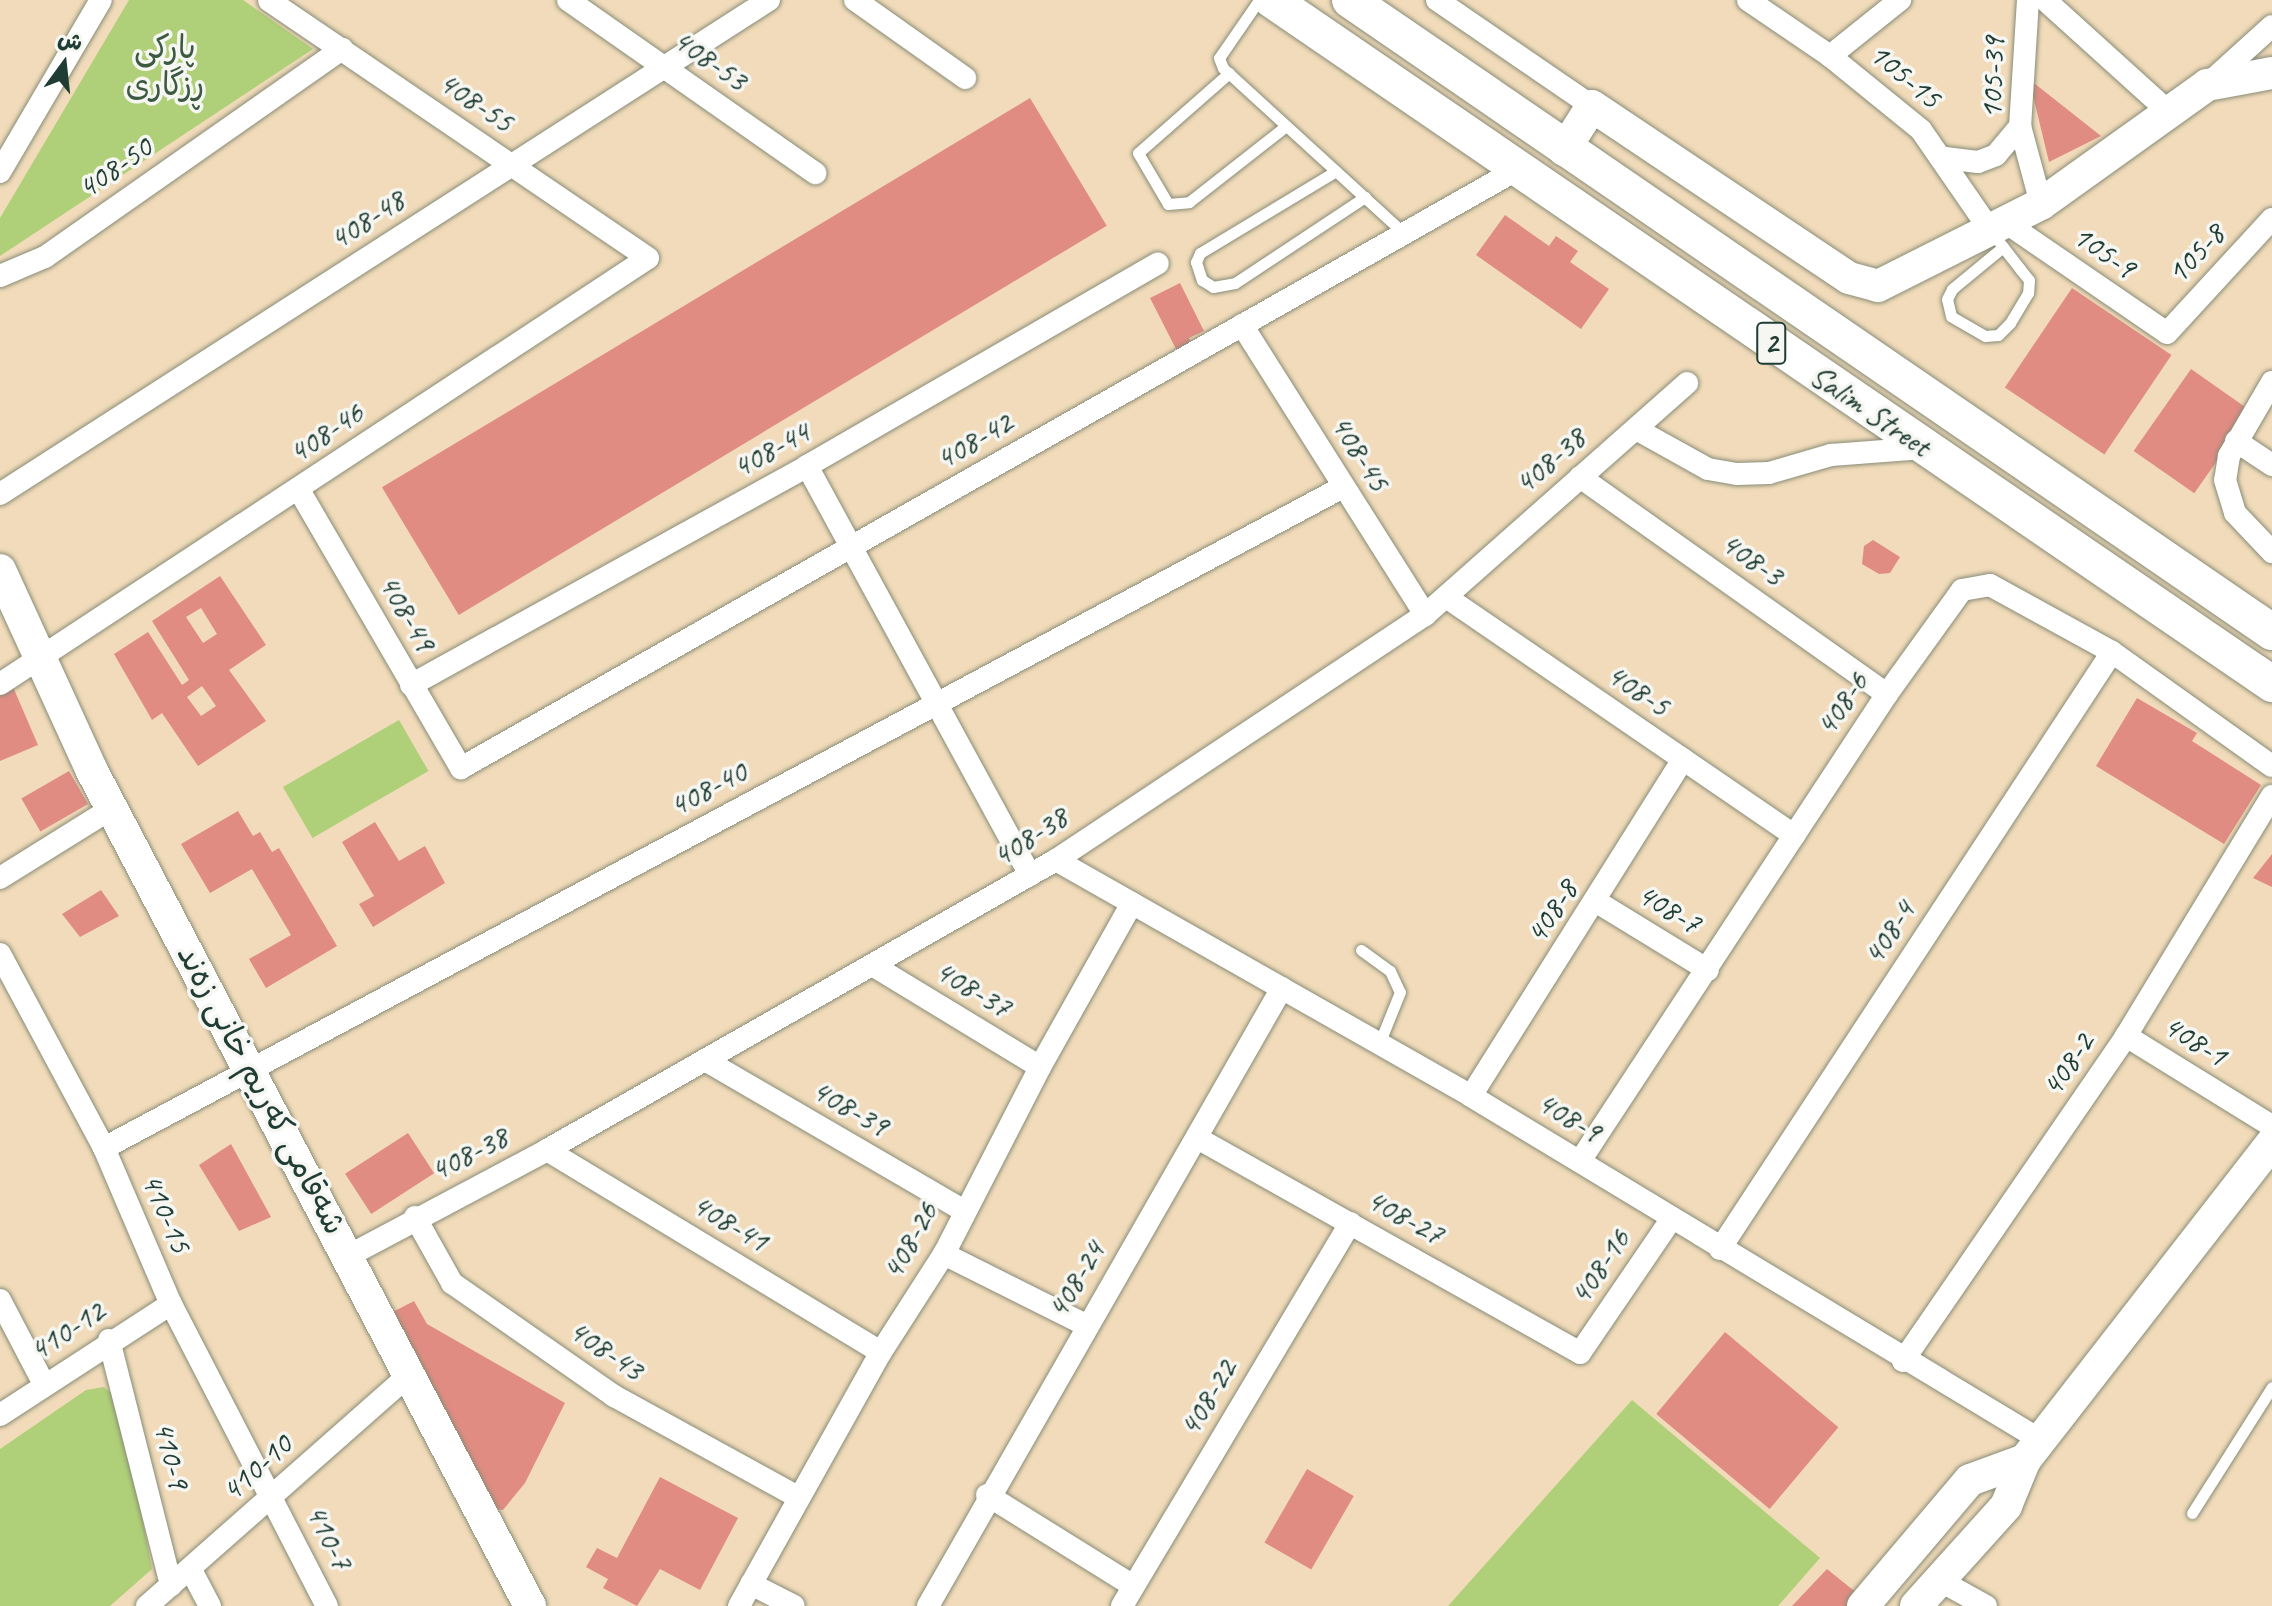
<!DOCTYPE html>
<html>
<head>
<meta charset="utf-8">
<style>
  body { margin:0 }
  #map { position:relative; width:2272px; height:1606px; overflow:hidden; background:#f1dbba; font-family:Caveat,"Playpen Sans Arabic",sans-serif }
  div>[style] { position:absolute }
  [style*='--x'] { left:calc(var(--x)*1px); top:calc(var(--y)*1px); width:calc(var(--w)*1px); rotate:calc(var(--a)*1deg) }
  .green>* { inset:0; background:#afd078; transform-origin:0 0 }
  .building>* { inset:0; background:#e18c83; transform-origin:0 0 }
  .roads { filter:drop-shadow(0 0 2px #888c77) drop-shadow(0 0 2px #888c77) }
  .lane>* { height:11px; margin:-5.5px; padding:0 5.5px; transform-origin:5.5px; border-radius:5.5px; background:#fff }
  .street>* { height:22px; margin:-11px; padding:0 11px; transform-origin:11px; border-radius:11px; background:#fff }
  .secondary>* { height:32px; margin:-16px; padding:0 16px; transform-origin:16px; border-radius:16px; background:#fff }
  .primary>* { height:36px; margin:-18px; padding:0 18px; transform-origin:18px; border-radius:18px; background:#fff }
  span { translate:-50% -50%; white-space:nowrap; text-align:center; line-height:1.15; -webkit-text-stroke:7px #f6f6f2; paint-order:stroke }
  .shield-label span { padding:2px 6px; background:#f6f6f2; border:2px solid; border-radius:6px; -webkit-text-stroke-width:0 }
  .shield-label { font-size:30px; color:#1f3d34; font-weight:700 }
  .park-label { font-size:32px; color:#3c5a42 }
  .street-label { font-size:32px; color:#1f3d34 }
  .north { position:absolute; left:24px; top:24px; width:80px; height:80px; -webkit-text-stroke:6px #f6f6f2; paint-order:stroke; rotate:15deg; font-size:22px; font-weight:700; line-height:32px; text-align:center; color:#1f3d34 }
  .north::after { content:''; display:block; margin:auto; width:28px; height:36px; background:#1f3d34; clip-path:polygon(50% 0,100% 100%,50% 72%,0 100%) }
</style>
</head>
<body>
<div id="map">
  <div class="green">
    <div style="clip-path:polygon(129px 0,243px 0,313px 49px,0 256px,0 218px)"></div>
    <div style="left:399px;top:720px;width:59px;height:134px;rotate:60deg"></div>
    <div style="clip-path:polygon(104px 1387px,120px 1401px,152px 1569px,110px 1606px,0 1606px,0 1449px,86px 1390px)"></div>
    <div style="clip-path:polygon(1632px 1400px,1820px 1558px,1778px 1606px,1448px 1606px)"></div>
  </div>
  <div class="building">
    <div style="clip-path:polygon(2029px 79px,2101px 136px,2049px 162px)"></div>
    <div style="left:1030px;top:98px;width:149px;height:756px;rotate:59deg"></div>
    <div style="clip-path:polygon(1505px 215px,1549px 246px,1556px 236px,1578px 251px,1570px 262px,1609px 289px,1581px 329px,1476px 255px)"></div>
    <div style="clip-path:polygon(1180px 283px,1204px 331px,1189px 338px,1194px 348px,1179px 355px,1150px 298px)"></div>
    <div style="left:2072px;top:288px;width:120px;height:120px;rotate:34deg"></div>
    <div style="left:2191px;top:369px;width:74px;height:100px;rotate:35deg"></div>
    <div style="clip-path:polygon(1873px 540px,1900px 557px,1890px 573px,1879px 574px,1862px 564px,1864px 546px)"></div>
    <div style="clip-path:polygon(evenodd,220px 576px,266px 645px,229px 670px,266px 721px,198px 766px,162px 713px,152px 720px,114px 654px,148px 632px,182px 685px,189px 680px,152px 621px,220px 576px,201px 608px,217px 634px,203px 643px,186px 617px,201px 608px,220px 576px,202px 686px,216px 706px,201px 716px,187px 697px,202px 686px)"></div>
    <div style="clip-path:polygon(13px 687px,38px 745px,0 761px,0 695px)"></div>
    <div style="clip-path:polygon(2137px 698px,2197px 733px,2192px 741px,2261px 785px,2224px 844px,2096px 766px)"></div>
    <div style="left:69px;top:771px;width:38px;height:55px;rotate:60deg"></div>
    <div style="clip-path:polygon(238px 811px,253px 836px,260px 832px,272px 852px,279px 848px,337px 946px,266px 988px,249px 959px,291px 935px,252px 869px,210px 893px,181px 844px)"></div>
    <div style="clip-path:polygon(375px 822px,399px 861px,425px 846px,445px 883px,373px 927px,359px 904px,374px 896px,342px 842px)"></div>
    <div style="clip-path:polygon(2272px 854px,2272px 887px,2253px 878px)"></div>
    <div style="clip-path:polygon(101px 890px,119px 916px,80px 937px,62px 914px)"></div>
    <div style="left:408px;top:1133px;width:48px;height:75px;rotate:57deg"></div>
    <div style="clip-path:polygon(231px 1144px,271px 1217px,239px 1231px,199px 1165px)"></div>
    <div style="clip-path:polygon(414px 1301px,427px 1324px,565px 1403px,525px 1483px,503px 1510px,488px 1508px,387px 1315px)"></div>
    <div style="left:1725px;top:1332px;width:148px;height:107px;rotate:40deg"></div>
    <div style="left:1307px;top:1469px;width:54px;height:85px;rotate:30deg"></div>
    <div style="clip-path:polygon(660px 1477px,738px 1518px,700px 1590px,660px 1569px,637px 1606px,603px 1588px,608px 1579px,586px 1567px,597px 1548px,617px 1558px)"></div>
    <div style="clip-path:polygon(1827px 1569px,1858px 1594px,1846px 1606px,1792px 1606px)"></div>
  </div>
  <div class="roads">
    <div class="lane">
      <div style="--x:1259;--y:0;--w:70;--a:124.6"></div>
      <div style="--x:1219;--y:58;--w:11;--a:68"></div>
      <div style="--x:1223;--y:68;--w:245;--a:42.4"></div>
      <div style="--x:1229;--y:73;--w:121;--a:138.7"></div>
      <div style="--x:1138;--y:153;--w:59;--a:59.5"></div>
      <div style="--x:1168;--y:204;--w:21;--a:-5"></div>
      <div style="--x:1189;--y:202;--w:123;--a:-38.1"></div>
      <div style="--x:1336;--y:171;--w:159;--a:148.9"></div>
      <div style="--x:1200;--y:253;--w:10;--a:114"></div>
      <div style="--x:1196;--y:262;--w:19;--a:72"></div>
      <div style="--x:1202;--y:280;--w:13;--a:32"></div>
      <div style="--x:1213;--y:287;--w:22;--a:-10"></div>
      <div style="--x:1235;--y:283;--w:156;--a:-33.5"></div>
      <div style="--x:1991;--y:231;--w:20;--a:53"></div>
      <div style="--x:2003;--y:247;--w:28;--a:52"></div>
      <div style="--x:2020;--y:269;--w:14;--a:51"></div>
      <div style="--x:2029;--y:280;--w:13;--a:94"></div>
      <div style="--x:2028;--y:293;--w:35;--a:121"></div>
      <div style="--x:2010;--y:323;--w:17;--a:135"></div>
      <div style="--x:1998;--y:335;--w:13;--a:176"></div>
      <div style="--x:1985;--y:336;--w:39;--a:-150"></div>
      <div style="--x:1951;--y:316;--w:17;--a:-103"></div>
      <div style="--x:1947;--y:299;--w:11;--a:-63"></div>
      <div style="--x:1952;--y:289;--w:66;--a:-39.5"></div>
      <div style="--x:1361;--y:950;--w:36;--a:36"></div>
      <div style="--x:1390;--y:971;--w:23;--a:65"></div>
      <div style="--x:1400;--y:992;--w:56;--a:112"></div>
      <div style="--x:2192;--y:1513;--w:149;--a:-57.6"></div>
    </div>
    <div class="street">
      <div style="--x:568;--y:0;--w:302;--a:35"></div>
      <div style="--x:855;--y:0;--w:135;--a:35.3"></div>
      <div style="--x:1437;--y:0;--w:188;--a:34.4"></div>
      <div style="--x:1748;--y:0;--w:99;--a:34.3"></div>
      <div style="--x:1830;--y:56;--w:117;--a:39.1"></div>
      <div style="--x:1921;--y:130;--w:121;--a:55.4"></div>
      <div style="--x:2028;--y:0;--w:126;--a:93.6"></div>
      <div style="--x:2020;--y:126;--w:81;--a:74.9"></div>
      <div style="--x:2045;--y:0;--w:169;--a:42.1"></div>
      <div style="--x:1830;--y:56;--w:90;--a:-38.7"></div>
      <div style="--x:2208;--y:84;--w:86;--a:-42.2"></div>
      <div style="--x:1945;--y:158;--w:33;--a:7"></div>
      <div style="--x:1978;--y:162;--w:19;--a:-21"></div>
      <div style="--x:1996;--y:155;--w:38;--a:-50"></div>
      <div style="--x:0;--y:172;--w:199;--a:-59.6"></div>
      <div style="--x:2005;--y:222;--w:196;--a:34.4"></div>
      <div style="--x:2167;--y:333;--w:155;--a:-47.4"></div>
      <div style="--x:0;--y:276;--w:49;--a:-22.9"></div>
      <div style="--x:45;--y:257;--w:363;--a:-35"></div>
      <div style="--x:1242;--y:325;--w:343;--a:57.7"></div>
      <div style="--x:2272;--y:382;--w:86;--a:120.2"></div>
      <div style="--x:2229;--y:456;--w:24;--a:99"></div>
      <div style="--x:2225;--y:480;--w:34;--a:73"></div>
      <div style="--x:2235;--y:513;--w:54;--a:46.5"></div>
      <div style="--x:1636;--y:429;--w:82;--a:29.1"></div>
      <div style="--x:1708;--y:469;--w:29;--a:10"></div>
      <div style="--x:1737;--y:474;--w:32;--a:-2"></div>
      <div style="--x:1769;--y:473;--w:65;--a:-16.2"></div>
      <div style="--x:1831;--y:455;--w:93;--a:-4.3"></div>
      <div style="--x:2236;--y:441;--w:43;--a:33.7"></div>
      <div style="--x:807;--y:466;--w:466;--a:61.4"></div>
      <div style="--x:1580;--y:477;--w:376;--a:35.3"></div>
      <div style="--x:299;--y:490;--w:322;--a:59.8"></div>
      <div style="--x:461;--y:768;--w:1215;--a:-29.54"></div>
      <div style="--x:0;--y:494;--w:914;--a:-32.72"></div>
      <div style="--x:1446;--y:597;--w:422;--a:34.4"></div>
      <div style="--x:0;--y:684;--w:775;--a:-33.32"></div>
      <div style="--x:648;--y:258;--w:458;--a:-145.8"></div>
      <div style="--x:411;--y:685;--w:453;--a:-28.9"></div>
      <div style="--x:807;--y:466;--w:405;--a:-30"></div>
      <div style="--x:1056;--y:860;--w:477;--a:29.6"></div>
      <div style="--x:1471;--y:1096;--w:667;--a:31.14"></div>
      <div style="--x:0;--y:878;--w:134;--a:-31.9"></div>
      <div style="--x:1597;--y:902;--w:130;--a:31.5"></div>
      <div style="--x:0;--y:954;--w:220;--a:61.8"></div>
      <div style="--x:104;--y:1148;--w:170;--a:66.8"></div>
      <div style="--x:171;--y:1304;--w:340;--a:62.7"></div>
      <div style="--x:874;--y:966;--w:194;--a:31.3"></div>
      <div style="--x:2126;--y:1036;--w:172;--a:31.7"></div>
      <div style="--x:705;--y:1060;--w:300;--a:30.2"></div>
      <div style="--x:1471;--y:1096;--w:398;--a:-57.8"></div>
      <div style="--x:1199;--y:1139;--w:437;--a:29.3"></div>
      <div style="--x:1580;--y:1353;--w:163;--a:-55.7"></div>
      <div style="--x:104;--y:1148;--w:1404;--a:-28.08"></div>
      <div style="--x:547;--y:1150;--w:390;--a:31.2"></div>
      <div style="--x:1580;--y:1161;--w:559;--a:-56.68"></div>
      <div style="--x:1887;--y:694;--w:128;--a:-54.2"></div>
      <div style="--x:1962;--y:590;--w:28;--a:-10"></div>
      <div style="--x:1990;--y:585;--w:139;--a:28.8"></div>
      <div style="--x:2112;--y:652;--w:196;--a:35.5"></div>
      <div style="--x:415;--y:1217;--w:76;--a:60.7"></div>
      <div style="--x:452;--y:1283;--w:198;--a:34.9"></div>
      <div style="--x:614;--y:1396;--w:210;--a:28.8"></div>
      <div style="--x:1720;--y:1249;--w:714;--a:-56.71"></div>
      <div style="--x:944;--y:1254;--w:159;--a:26.6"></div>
      <div style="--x:348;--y:1256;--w:225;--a:-28"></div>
      <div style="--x:547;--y:1150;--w:586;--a:-29.67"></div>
      <div style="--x:1056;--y:860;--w:443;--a:-33.6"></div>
      <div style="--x:1425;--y:615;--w:350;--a:-41.5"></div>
      <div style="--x:0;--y:1300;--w:95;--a:62.4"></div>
      <div style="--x:109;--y:1340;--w:253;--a:75.8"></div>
      <div style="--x:1903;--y:1361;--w:394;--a:-55.5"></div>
      <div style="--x:2126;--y:1036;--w:281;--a:-58.7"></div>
      <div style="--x:0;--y:1415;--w:204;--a:-33"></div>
      <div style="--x:987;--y:1495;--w:172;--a:31.9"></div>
      <div style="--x:191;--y:1570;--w:41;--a:62.2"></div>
      <div style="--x:1937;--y:1579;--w:56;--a:28.9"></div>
      <div style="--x:751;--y:1584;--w:48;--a:27.1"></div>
      <div style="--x:147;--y:1606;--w:348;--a:-41.4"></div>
      <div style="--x:739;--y:1606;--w:291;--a:-60.8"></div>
      <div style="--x:881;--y:1352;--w:117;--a:-57.3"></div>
      <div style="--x:944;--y:1254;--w:210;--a:-62.8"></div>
      <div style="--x:1040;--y:1067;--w:188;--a:-60.7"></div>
      <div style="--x:928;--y:1606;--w:712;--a:-60.2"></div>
      <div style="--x:1122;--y:1606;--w:446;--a:-59.2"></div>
    </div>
    <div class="secondary">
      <div style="--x:1564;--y:150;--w:52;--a:-57.5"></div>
      <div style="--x:1592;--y:106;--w:309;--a:33.8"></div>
      <div style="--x:1849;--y:278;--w:30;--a:15"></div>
      <div style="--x:1878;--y:286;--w:182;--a:-26.7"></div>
      <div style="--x:2041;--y:204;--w:204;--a:-35.6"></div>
      <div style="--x:2207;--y:85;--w:66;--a:-10.5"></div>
      <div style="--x:0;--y:570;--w:221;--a:65.4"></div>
      <div style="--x:92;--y:771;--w:943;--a:62.32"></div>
      <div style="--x:1863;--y:1606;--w:165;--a:-49.7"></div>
      <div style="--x:1970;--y:1480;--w:59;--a:-20"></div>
      <div style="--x:1916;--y:1606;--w:135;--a:-48"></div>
      <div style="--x:2006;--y:1506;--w:50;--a:-67.6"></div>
      <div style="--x:2025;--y:1460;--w:402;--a:-52.1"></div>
    </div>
    <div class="primary">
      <div style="--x:1272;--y:0;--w:1212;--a:34.37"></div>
      <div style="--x:1350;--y:0;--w:1118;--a:34.43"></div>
    </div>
  </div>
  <div class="shield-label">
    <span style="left:1771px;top:343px">2</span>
  </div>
  <div class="park-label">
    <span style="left:165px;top:67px">پارکی<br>ڕزگاری</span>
  </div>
  <div class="street-label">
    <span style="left:710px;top:60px;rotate:35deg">408-53</span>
    <span style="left:1905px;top:76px;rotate:40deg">105-15</span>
    <span style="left:1993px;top:78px;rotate:-88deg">105-39</span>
    <span style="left:476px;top:102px;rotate:34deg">408-55</span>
    <span style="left:115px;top:168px;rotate:-35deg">408-50</span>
    <span style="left:367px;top:220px;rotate:-33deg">408-48</span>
    <span style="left:2104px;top:252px;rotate:35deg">105-9</span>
    <span style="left:2196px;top:254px;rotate:-47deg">105-8</span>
    <span style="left:1870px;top:411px;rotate:34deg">Salim Street</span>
    <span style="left:326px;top:433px;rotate:-34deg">408-46</span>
    <span style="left:974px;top:441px;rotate:-30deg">408-42</span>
    <span style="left:771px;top:450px;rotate:-29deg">408-44</span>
    <span style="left:1360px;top:453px;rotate:58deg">408-45</span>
    <span style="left:1550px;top:461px;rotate:-41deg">408-38</span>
    <span style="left:1752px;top:559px;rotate:35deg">408-3</span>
    <span style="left:407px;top:613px;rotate:60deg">408-49</span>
    <span style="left:1638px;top:690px;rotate:34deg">408-5</span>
    <span style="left:1842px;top:704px;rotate:-56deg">408-6</span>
    <span style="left:708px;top:789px;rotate:-28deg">408-40</span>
    <span style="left:1030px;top:837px;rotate:-33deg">408-38</span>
    <span style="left:1669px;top:909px;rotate:31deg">408-7</span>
    <span style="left:1552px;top:912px;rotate:-57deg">408-8</span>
    <span style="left:1889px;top:933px;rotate:-57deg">408-4</span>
    <span style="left:973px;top:989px;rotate:31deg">408-37</span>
    <span style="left:2195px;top:1041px;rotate:32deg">408-1</span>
    <span style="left:2068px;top:1065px;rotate:-56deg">408-2</span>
    <span style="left:261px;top:1090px;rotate:62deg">شەقامی کەریم خانی زەند</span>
    <span style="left:850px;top:1108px;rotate:30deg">408-39</span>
    <span style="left:1569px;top:1117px;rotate:31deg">408-9</span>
    <span style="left:469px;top:1154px;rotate:-27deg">408-38</span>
    <span style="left:166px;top:1213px;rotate:67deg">410-15</span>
    <span style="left:1405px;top:1217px;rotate:29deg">408-27</span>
    <span style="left:730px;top:1223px;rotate:31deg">408-41</span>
    <span style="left:910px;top:1241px;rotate:-61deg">408-26</span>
    <span style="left:1600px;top:1267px;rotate:-56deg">408-16</span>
    <span style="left:1076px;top:1280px;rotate:-59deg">408-24</span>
    <span style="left:67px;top:1331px;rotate:-33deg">410-12</span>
    <span style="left:606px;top:1350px;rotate:34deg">408-43</span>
    <span style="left:1208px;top:1398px;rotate:-59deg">408-22</span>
    <span style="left:171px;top:1455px;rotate:76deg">410-9</span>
    <span style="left:257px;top:1468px;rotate:-42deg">410-10</span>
    <span style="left:329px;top:1537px;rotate:64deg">410-7</span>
  </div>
  <div class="north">ش</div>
</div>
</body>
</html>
